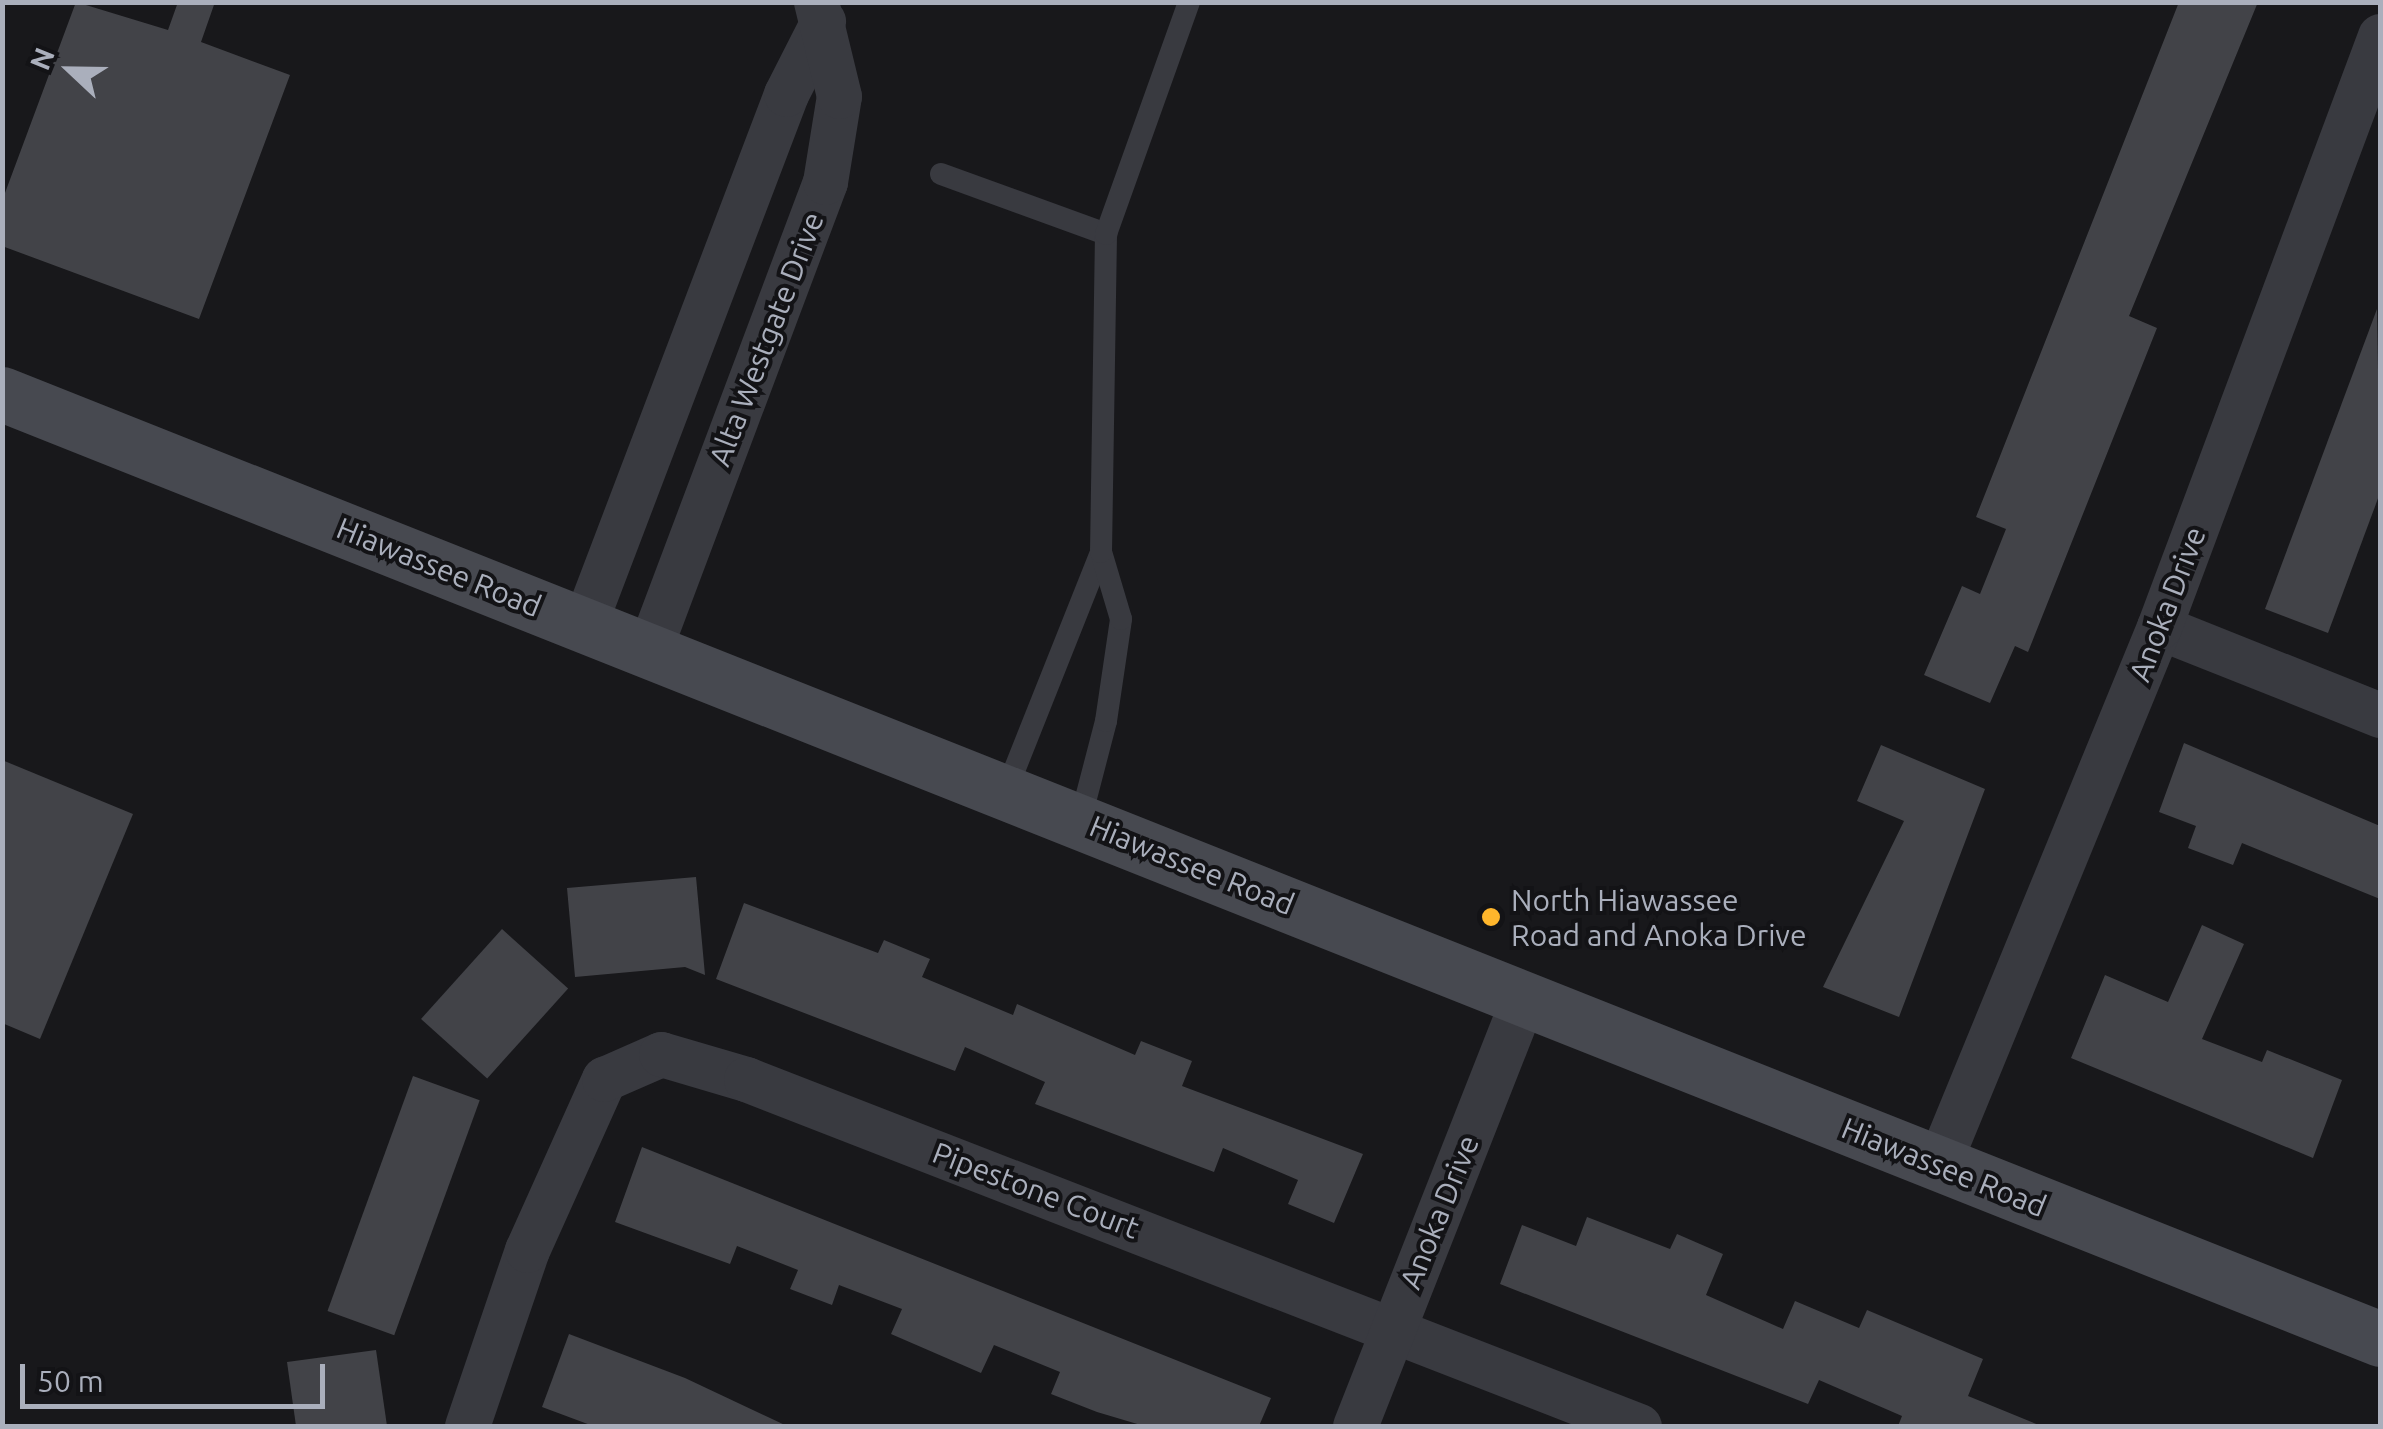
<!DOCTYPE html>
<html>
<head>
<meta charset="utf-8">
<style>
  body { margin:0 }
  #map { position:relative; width:2383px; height:1429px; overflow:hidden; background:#18181b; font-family:Ubuntu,sans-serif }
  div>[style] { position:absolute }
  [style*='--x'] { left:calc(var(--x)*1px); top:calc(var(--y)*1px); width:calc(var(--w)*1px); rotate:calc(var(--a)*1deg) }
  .building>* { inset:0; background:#424348; transform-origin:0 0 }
  .lane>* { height:22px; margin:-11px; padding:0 11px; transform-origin:11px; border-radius:11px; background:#393a40 }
  .street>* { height:45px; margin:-22.5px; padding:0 22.5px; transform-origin:22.5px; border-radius:22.5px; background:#393a40 }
  .secondary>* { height:55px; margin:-27.5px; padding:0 27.5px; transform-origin:27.5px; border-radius:27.5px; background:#474950 }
  .dots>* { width:28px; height:28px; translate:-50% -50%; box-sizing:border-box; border:5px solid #131316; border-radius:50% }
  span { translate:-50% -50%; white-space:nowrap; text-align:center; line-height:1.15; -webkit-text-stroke:8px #131316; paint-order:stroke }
  .street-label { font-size:30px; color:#aaafbc }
  .poi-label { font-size:30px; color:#aaafbc }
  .left { translate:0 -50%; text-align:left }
  .frame { position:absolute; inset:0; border:5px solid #aaafbc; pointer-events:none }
  .north { position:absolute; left:20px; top:20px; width:100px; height:100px; -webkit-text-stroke:8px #131316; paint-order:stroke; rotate:292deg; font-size:28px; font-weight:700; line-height:40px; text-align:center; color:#aaafbc }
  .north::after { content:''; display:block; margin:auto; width:35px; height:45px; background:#aaafbc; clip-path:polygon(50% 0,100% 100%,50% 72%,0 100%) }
  .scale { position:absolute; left:20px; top:1364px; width:305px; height:45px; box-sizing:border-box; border:5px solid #aaafbc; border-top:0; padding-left:12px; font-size:30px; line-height:35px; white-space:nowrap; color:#aaafbc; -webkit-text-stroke:8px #131316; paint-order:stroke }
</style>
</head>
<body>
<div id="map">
  <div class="building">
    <div style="clip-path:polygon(76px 2px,168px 30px,178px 2px,215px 2px,201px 42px,290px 75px,199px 319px,2px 246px,2px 201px)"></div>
    <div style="clip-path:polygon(2179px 2px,2258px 2px,2129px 316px,2157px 328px,2028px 652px,2015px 646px,1990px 703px,1924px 675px,1962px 586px,1980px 594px,2006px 529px,1976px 517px)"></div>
    <div style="clip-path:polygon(2377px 309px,2380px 493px,2328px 633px,2265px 609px)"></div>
    <div style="clip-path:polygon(2184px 743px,2380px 826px,2380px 899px,2242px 843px,2233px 865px,2188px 848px,2196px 826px,2159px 812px)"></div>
    <div style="clip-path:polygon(1881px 745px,1985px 789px,1899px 1017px,1823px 987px,1904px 821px,1857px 801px)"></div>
    <div style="clip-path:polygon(2px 760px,133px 814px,40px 1039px,2px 1023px)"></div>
    <div style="clip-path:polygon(696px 877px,705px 975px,685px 967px,575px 977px,567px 888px)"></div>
    <div style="clip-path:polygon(744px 903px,878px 953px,884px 940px,930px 959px,922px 977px,1013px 1015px,1017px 1004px,1135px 1055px,1141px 1041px,1192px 1061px,1182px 1086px,1363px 1154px,1334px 1223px,1288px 1204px,1298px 1180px,1223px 1148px,1214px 1172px,1035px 1104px,1045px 1082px,965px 1047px,955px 1071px,716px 979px)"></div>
    <div style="clip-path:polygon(2202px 925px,2244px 944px,2202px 1039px,2262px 1062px,2267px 1050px,2342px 1080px,2313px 1158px,2071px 1058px,2105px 975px,2168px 1002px)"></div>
    <div style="left:502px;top:929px;width:89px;height:121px;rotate:42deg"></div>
    <div style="left:413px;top:1076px;width:71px;height:250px;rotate:20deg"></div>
    <div style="clip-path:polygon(642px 1147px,1271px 1398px,1259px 1426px,1144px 1426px,1097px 1412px,1051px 1394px,1060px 1372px,994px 1345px,981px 1373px,891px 1334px,902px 1309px,839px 1285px,832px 1305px,790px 1289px,798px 1270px,737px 1246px,730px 1264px,615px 1222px)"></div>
    <div style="clip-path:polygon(1587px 1217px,1670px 1249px,1677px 1234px,1723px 1254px,1706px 1295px,1783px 1329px,1795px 1301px,1859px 1328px,1867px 1310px,1983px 1359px,1968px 1396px,2041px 1426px,1898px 1426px,1902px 1416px,1819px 1380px,1808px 1404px,1500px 1284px,1522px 1225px,1576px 1246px)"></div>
    <div style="clip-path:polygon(569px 1334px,685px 1378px,787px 1426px,593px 1426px,542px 1407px)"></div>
    <div style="clip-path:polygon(376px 1350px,387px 1426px,296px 1426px,287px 1362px)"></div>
  </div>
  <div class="lane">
    <div style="--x:941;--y:174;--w:176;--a:20"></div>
    <div style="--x:1006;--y:791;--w:257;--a:-68.3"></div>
    <div style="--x:1080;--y:821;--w:103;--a:-75.4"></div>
    <div style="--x:1106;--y:721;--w:103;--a:-81.6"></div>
    <div style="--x:1121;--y:619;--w:70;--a:-106.6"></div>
    <div style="--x:1101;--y:552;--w:318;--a:-89.1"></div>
    <div style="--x:1106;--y:234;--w:246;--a:-70.3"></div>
  </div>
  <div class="street">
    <div style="--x:584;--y:625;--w:568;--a:-69.17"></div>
    <div style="--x:786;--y:94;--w:82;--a:-63.1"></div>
    <div style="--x:2159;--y:627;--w:238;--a:21.7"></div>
    <div style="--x:649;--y:650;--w:500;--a:-69.4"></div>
    <div style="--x:825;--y:182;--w:87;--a:-80.8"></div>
    <div style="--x:839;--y:96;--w:97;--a:-103.7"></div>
    <div style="--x:1938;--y:1165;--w:582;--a:-67.67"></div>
    <div style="--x:2159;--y:627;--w:631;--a:-69.5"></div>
    <div style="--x:467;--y:1426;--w:186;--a:-71.2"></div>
    <div style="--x:527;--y:1250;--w:188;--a:-65.8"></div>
    <div style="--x:604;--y:1079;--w:62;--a:-23.7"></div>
    <div style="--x:661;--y:1054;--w:89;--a:16.4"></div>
    <div style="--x:746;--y:1079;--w:958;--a:21.24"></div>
    <div style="--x:1355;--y:1426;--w:461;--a:-68.5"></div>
  </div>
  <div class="secondary">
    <div style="--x:2;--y:394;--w:2559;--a:21.67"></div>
  </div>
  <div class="dots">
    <div style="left:1491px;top:917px;background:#ffb62c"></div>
  </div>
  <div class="street-label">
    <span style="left:766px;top:339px;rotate:-69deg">Alta Westgate Drive</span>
    <span style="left:439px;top:567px;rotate:22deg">Hiawassee Road</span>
    <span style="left:2167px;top:604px;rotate:-69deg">Anoka Drive</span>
    <span style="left:1192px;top:865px;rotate:22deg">Hiawassee Road</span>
    <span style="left:1944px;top:1167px;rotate:22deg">Hiawassee Road</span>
    <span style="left:1036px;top:1190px;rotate:21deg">Pipestone Court</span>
    <span style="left:1439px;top:1212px;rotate:-68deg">Anoka Drive</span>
  </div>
  <div class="poi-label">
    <span class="left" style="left:1511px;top:917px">North Hiawassee<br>Road and Anoka Drive</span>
  </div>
  <div class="frame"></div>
  <div class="north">N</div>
  <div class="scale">50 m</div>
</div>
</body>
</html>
